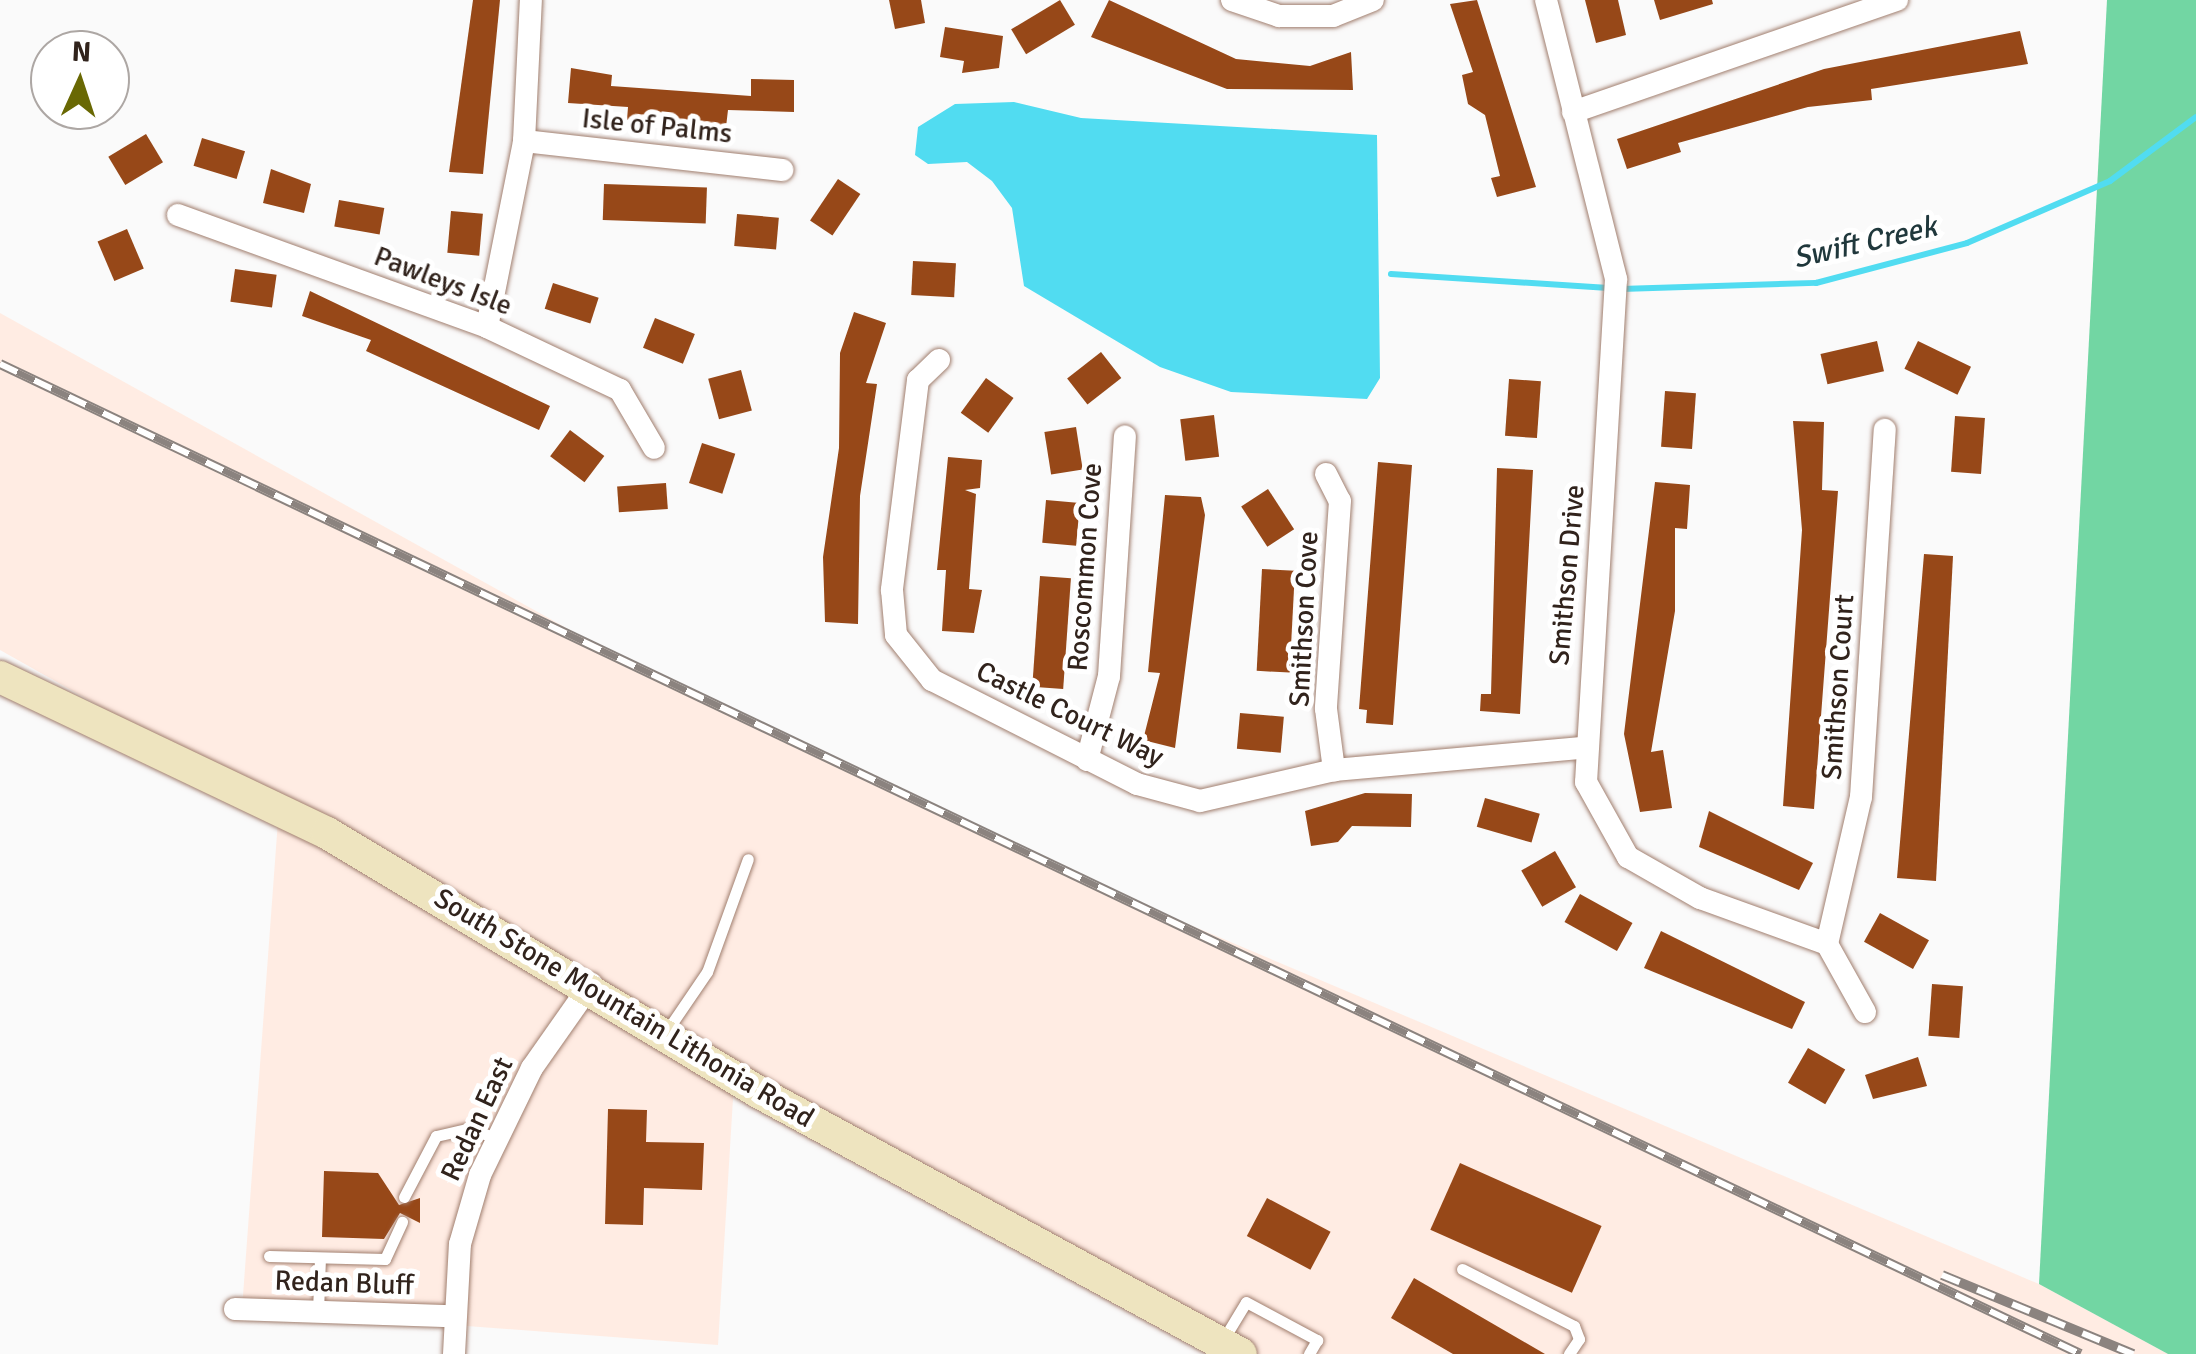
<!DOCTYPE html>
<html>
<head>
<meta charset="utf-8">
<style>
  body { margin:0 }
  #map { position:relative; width:2196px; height:1354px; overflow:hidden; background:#fafafa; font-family:Signika,sans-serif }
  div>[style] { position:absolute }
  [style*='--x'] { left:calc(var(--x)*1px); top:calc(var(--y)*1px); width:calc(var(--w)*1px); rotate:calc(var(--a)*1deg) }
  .commercial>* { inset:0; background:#ffece3 }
  .forest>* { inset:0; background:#72d6a3 }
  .water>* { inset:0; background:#51dcf1 }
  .stream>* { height:6px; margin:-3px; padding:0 3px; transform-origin:3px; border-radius:3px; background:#51dcf1 }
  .building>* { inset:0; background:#974818; transform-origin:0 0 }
  .roads { filter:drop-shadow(0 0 2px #a17f6f) drop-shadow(0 0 2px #a17f6f) }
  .lane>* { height:11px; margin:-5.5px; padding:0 5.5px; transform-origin:5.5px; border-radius:5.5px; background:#fff }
  .street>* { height:22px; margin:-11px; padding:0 11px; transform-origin:11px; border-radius:11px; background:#fff }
  .secondary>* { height:32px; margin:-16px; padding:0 16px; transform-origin:16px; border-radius:16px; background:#eee4bf }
  .rail>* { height:10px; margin-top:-5px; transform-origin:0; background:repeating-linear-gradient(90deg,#fff 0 19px,#8b837f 0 38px); box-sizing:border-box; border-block:2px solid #8b837f }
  span { translate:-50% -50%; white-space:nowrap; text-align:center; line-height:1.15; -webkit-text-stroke:10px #fff; paint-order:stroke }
  .street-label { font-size:28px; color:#31231c }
  .water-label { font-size:30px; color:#20383c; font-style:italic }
  .north { position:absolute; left:30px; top:30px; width:100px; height:100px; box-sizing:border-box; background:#fff; border:2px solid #ada7a4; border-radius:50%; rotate:3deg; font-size:28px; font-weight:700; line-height:40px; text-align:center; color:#31231c }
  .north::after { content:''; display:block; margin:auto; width:35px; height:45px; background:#696803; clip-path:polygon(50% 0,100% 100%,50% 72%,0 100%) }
</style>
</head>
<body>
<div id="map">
  <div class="commercial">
    <div style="clip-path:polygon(0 313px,590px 641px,1117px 894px,2039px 1284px,2168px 1354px,1219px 1354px,734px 1082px,718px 1345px,242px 1309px,279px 807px,0 650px)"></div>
  </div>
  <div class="forest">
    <div style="clip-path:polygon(2107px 0,2196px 0,2196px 1354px,2168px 1354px,2039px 1284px)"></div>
  </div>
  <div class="water">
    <div style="clip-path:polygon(1014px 102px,1081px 118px,1377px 135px,1380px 378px,1367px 399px,1231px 392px,1160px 367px,1024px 286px,1012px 208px,992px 181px,967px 162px,928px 164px,915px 155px,918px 127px,955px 104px)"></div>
  </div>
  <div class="stream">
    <div style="--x:1391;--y:274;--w:218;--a:3.7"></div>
    <div style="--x:1621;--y:289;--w:195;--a:-1.8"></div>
    <div style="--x:1816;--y:283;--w:156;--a:-14.8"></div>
    <div style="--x:1967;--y:243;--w:156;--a:-23.4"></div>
    <div style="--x:2110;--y:181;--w:107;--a:-36.7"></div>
  </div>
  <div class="building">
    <div style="clip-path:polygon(473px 0,500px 0,483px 174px,449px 172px)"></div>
    <div style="clip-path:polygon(889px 0,921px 0,925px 23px,895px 29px)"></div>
    <div style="left:1060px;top:0;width:29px;height:57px;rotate:59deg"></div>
    <div style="clip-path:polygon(1109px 0,1236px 59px,1310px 66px,1351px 52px,1353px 90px,1227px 89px,1091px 37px)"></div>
    <div style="clip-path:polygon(1477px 0,1536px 187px,1497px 197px,1491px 178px,1500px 176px,1485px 115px,1468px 104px,1462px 75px,1473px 72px,1450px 4px)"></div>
    <div style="clip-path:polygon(1585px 0,1618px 0,1626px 35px,1596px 43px)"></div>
    <div style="clip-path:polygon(1654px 0,1712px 0,1713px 4px,1660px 20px)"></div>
    <div style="clip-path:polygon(945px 27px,1003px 36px,999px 68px,962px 73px,964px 61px,940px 57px)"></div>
    <div style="clip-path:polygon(2020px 31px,2028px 64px,1871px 89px,1872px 100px,1808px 107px,1678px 143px,1681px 152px,1627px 169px,1617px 139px,1824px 69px)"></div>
    <div style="clip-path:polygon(571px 68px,612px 75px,611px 86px,751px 96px,751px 79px,794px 80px,794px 112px,728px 110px,726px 127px,627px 120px,628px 107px,568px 103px)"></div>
    <div style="left:146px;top:134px;width:33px;height:44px;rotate:59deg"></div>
    <div style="left:202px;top:138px;width:45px;height:29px;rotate:17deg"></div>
    <div style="clip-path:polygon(271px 169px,311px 184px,304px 213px,263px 203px)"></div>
    <div style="left:838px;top:179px;width:27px;height:50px;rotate:34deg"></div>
    <div style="left:604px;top:184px;width:103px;height:36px;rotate:2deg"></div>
    <div style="left:339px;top:200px;width:46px;height:27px;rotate:10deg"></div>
    <div style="left:451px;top:211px;width:32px;height:42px;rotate:5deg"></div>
    <div style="left:737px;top:214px;width:42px;height:32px;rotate:5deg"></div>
    <div style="left:127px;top:229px;width:43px;height:32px;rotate:67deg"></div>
    <div style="left:913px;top:261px;width:43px;height:34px;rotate:3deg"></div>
    <div style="left:235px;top:269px;width:42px;height:33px;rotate:8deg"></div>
    <div style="left:553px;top:283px;width:48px;height:27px;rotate:18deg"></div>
    <div style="clip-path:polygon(310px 291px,550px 406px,539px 430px,366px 351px,371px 340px,302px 316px)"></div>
    <div style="clip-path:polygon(854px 312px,886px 323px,866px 383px,877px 384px,860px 496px,858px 624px,825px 622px,823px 557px,839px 448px,840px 353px)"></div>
    <div style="left:655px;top:318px;width:43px;height:32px;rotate:22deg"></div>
    <div style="left:1877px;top:341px;width:31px;height:58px;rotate:77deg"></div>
    <div style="left:1918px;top:341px;width:59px;height:31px;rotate:26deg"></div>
    <div style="left:1101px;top:352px;width:33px;height:43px;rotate:52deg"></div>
    <div style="left:741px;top:370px;width:42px;height:34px;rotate:75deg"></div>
    <div style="left:986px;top:378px;width:34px;height:43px;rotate:36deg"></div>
    <div style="left:1509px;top:379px;width:32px;height:57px;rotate:4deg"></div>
    <div style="left:1665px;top:391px;width:31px;height:56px;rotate:4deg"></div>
    <div style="left:1214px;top:415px;width:42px;height:34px;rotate:83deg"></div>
    <div style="left:1955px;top:416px;width:30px;height:56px;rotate:4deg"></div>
    <div style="clip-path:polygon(1793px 421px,1824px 422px,1822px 490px,1838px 491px,1814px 809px,1783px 806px,1802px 530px)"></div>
    <div style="left:1076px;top:427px;width:43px;height:32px;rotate:81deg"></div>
    <div style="left:570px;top:430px;width:43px;height:33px;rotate:37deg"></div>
    <div style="left:702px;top:443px;width:35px;height:42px;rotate:18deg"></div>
    <div style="clip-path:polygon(948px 457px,982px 460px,980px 488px,965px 490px,976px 494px,969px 589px,982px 590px,974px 633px,942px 631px,946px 570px,937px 570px)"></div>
    <div style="clip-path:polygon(1378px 462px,1412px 465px,1393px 725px,1366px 723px,1367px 710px,1359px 709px)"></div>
    <div style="clip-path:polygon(1497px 468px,1533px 470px,1520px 714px,1480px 711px,1481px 694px,1491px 694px)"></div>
    <div style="clip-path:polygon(1655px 482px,1690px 485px,1687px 529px,1675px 528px,1675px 611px,1651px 752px,1663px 750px,1672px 808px,1640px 812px,1624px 734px)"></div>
    <div style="left:666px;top:483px;width:26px;height:49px;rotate:86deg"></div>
    <div style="left:1268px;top:489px;width:48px;height:32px;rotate:57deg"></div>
    <div style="clip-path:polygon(1165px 495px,1201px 497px,1205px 515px,1175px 748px,1143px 740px,1160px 673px,1148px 672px)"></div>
    <div style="left:1046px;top:500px;width:34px;height:43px;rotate:5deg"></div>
    <div style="clip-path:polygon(1924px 554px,1953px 556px,1936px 881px,1897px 878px)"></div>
    <div style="left:1262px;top:569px;width:33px;height:102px;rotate:3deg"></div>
    <div style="left:1040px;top:576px;width:31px;height:111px;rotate:4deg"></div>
    <div style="left:1240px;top:713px;width:44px;height:36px;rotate:5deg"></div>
    <div style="clip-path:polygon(1365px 793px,1412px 794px,1411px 827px,1352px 826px,1338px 842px,1311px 846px,1305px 811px)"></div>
    <div style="left:1485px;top:798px;width:57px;height:30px;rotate:16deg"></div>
    <div style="clip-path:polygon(1709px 811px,1813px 863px,1799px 890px,1699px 847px)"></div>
    <div style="left:1555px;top:851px;width:42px;height:39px;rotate:60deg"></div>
    <div style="left:1580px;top:894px;width:60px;height:32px;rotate:29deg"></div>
    <div style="left:1880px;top:913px;width:56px;height:33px;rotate:29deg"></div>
    <div style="clip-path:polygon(1661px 931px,1805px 1002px,1792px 1029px,1644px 968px)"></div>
    <div style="left:1932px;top:984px;width:31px;height:52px;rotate:4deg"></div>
    <div style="left:1808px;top:1048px;width:43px;height:40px;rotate:30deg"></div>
    <div style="clip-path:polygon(1918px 1057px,1927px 1086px,1873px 1099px,1865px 1075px)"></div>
    <div style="clip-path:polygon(608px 1109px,647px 1110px,646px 1142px,704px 1143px,702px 1190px,644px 1188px,643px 1225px,605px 1224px)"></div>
    <div style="left:1460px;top:1163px;width:155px;height:73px;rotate:24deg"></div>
    <div style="clip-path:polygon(324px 1171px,378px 1173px,399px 1205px,420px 1198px,420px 1223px,400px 1213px,384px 1239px,322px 1237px)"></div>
    <div style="left:1267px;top:1198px;width:72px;height:43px;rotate:28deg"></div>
    <div style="clip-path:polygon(1414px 1278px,1545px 1354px,1453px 1354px,1391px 1318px)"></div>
  </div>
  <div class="roads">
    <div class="lane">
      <div style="--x:666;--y:1032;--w:73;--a:-55.7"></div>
      <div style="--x:707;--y:972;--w:120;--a:-70.1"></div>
      <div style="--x:404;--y:1197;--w:69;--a:-62.3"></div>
      <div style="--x:436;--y:1136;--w:32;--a:-13"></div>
      <div style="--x:467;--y:1129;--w:32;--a:16"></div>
      <div style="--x:269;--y:1256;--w:116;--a:1.5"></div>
      <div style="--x:385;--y:1259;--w:41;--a:-65.3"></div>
      <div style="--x:1462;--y:1269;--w:126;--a:27"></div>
      <div style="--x:1574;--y:1326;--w:14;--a:69"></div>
      <div style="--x:1579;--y:1339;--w:18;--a:124"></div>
      <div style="--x:318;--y:1312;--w:54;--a:-87.9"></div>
      <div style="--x:1223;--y:1340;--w:44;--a:-58.8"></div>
      <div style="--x:1246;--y:1302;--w:81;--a:28.2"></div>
      <div style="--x:1317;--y:1340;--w:16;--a:120"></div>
    </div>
    <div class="street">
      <div style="--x:1232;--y:0;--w:50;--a:18.8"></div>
      <div style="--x:1279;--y:16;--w:54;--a:0"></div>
      <div style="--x:1333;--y:16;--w:43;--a:-21.8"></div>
      <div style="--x:1546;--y:0;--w:288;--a:75.9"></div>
      <div style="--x:1616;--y:279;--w:504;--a:93.41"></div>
      <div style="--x:1586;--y:782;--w:86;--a:60.8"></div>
      <div style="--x:1628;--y:857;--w:83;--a:29.7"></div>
      <div style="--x:1700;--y:898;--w:135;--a:19.9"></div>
      <div style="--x:1827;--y:944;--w:78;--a:60.8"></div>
      <div style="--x:1573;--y:112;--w:343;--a:-19.1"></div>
      <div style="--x:524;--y:141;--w:260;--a:6.4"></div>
      <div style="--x:178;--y:215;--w:329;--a:19.9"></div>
      <div style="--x:487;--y:327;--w:147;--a:25.3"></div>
      <div style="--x:620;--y:390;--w:67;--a:59.6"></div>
      <div style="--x:487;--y:327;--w:190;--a:-78.7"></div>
      <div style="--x:524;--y:141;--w:141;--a:-87.2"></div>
      <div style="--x:939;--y:360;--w:29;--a:136"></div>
      <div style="--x:918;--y:380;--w:212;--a:97.1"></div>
      <div style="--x:892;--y:590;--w:45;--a:84.9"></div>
      <div style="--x:896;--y:635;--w:58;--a:51.3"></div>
      <div style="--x:932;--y:680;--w:230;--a:26.9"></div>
      <div style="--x:1137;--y:784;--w:65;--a:15.1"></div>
      <div style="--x:1200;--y:801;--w:138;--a:-13"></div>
      <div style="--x:1334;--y:770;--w:249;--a:-5.1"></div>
      <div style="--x:1326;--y:474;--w:30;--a:63"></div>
      <div style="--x:1340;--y:501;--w:208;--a:93.9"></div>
      <div style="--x:1326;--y:709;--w:62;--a:82.5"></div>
      <div style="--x:1087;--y:760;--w:87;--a:-75.3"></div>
      <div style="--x:1109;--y:676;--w:240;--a:-86.2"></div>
      <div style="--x:1827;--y:944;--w:151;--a:-77"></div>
      <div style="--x:1861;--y:797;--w:368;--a:-86.3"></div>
      <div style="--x:235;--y:1309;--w:216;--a:1.9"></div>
      <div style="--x:454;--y:1354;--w:110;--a:-86.9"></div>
      <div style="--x:460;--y:1244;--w:72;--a:-73.8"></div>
      <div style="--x:480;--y:1175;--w:119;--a:-64.1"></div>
      <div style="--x:532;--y:1068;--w:103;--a:-54.9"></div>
    </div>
    <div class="secondary">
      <div style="--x:0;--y:677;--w:362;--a:25.5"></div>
      <div style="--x:327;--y:833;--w:505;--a:30.98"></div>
      <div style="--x:760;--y:1093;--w:547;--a:28.49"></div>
    </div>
  </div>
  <div class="rail">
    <div style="--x:0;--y:364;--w:2304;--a:25.45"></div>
    <div style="--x:1942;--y:1275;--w:207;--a:22.5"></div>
  </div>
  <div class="street-label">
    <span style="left:657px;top:126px;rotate:6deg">Isle of Palms</span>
    <span style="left:443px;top:281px;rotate:21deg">Pawleys Isle</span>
    <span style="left:1085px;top:567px;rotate:-86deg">Roscommon Cove</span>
    <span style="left:1567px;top:575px;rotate:-85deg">Smithson Drive</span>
    <span style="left:1304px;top:619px;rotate:-87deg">Smithson Cove</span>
    <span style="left:1838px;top:687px;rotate:-86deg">Smithson Court</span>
    <span style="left:1070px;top:714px;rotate:26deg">Castle Court Way</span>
    <span style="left:624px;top:1008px;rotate:31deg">South Stone Mountain Lithonia Road</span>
    <span style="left:477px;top:1119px;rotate:-65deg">Redan East</span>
    <span style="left:344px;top:1283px;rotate:2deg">Redan Bluff</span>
  </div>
  <div class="water-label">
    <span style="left:1865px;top:243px;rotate:-13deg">Swift Creek</span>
  </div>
  <div class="north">N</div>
</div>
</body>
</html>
